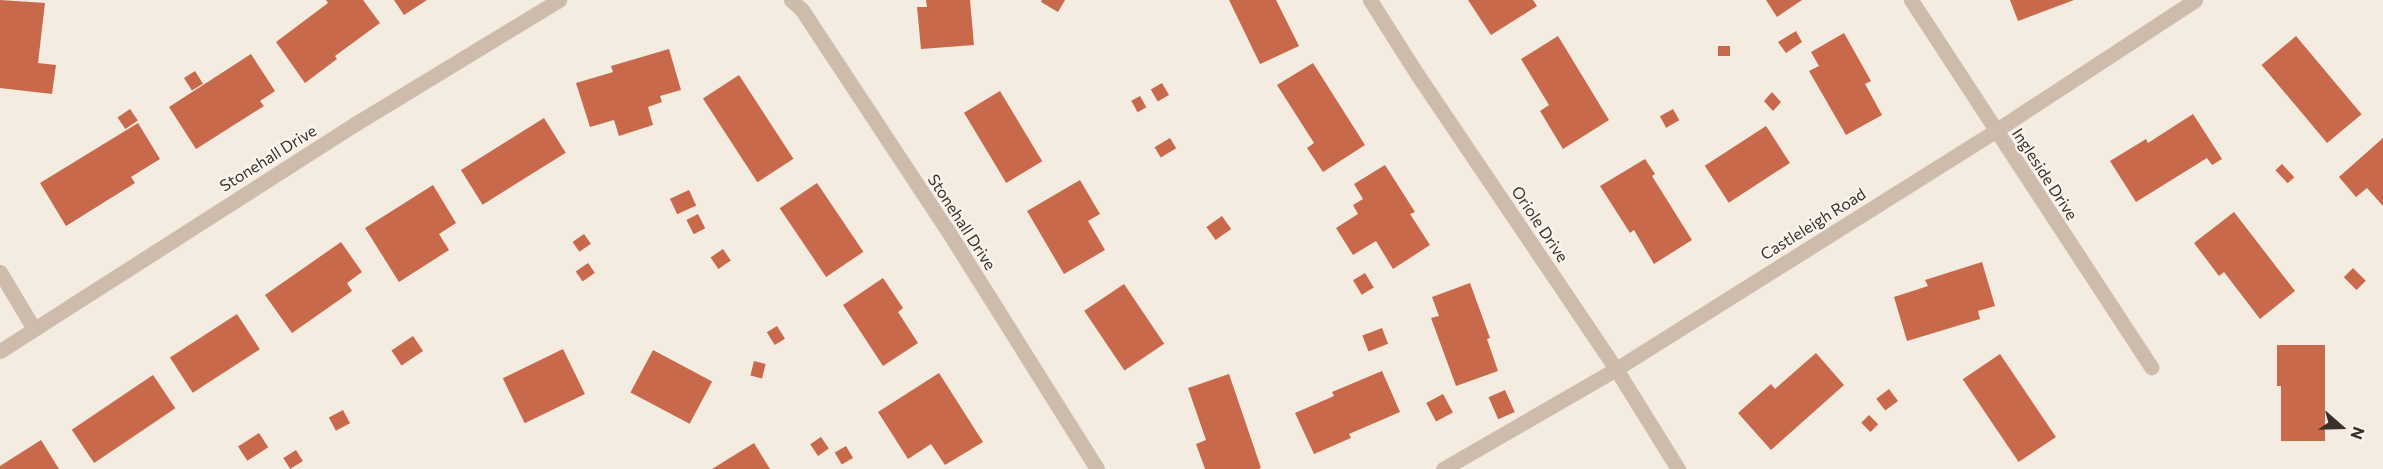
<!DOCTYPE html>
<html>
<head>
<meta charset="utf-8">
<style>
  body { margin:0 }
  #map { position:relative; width:2383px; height:469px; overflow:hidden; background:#f4ebe1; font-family:Commissioner,sans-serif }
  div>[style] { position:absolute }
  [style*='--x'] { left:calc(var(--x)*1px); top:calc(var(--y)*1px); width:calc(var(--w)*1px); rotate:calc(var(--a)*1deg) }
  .building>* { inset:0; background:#c8694b; transform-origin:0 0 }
  .minor>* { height:15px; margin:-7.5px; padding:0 7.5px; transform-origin:7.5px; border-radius:7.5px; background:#cdbbac }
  span { translate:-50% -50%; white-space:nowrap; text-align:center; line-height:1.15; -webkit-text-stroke:4.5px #fbf5ee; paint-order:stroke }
  .street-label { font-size:16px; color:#3b302b }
  .north { position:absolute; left:2311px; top:397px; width:60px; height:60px; -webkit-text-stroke:4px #fbf5ee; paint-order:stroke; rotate:110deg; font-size:16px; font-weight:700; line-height:24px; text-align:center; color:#3b302b }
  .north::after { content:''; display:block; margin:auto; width:21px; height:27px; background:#3b302b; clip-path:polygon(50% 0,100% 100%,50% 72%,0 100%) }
</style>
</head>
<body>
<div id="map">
  <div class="building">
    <div style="clip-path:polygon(0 0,45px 3px,38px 63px,56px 65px,52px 94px,0 88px)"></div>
    <div style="clip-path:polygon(326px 0,363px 0,380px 23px,335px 56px,337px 59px,305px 83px,276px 42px,328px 3px)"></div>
    <div style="clip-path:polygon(394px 0,427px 0,404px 15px)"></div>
    <div style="clip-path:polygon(926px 0,970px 0,974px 45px,921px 49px,917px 7px,927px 7px)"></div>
    <div style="clip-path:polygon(1042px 0,1065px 0,1058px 12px,1041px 2px)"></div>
    <div style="clip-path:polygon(1229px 0,1276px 0,1299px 46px,1260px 64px)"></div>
    <div style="clip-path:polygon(1468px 0,1533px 0,1537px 6px,1491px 35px)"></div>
    <div style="clip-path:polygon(1766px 0,1802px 0,1777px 17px)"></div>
    <div style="clip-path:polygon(2010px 0,2074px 0,2018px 21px)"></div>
    <div style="clip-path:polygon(1796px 31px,1802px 42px,1786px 53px,1778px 42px)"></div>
    <div style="clip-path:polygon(1844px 33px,1871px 81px,1865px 84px,1882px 115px,1846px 135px,1809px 71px,1819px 66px,1811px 52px)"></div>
    <div style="clip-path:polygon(1558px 36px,1609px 120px,1563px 149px,1540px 111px,1549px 105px,1521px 59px)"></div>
    <div style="left:2296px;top:36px;width:102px;height:45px;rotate:50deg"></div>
    <div style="left:1718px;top:46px;width:12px;height:10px"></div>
    <div style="clip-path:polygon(669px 49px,681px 90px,660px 96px,662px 102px,648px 107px,653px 125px,619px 136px,614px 120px,590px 127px,576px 83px,613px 72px,611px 66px)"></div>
    <div style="clip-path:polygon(251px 54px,275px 91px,260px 101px,264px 106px,196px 149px,169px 107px)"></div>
    <div style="clip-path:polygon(1313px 63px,1365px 145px,1323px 172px,1307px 148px,1314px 143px,1277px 85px)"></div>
    <div style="left:195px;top:71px;width:15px;height:13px;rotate:58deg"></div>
    <div style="left:739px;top:75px;width:100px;height:43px;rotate:57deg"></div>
    <div style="left:1162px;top:83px;width:14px;height:13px;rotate:60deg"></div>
    <div style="left:1000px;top:91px;width:82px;height:42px;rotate:59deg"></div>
    <div style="clip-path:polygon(1772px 92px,1781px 102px,1773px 111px,1764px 101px)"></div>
    <div style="left:1140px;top:96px;width:13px;height:10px;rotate:61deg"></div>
    <div style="left:130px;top:109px;width:14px;height:15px;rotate:56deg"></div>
    <div style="left:1673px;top:109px;width:13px;height:15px;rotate:61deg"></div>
    <div style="clip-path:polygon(2193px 114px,2222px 159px,2212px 165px,2207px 158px,2136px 202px,2110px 161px,2146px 139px,2148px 143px)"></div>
    <div style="left:544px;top:118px;width:41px;height:98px;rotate:58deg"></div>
    <div style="clip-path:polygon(138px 123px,160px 159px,131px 177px,135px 183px,66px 226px,40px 183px)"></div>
    <div style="left:1766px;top:126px;width:44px;height:73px;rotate:57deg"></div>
    <div style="left:1170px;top:138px;width:12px;height:18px;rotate:59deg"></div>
    <div style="clip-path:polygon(2383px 138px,2383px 206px,2367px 188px,2356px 197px,2339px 177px)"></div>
    <div style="clip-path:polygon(1645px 159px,1655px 174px,1652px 176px,1692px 240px,1654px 264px,1634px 230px,1630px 233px,1600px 186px)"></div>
    <div style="left:2282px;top:164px;width:18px;height:9px;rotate:47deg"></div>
    <div style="clip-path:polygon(1385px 165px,1415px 212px,1410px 214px,1430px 245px,1393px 269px,1376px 241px,1353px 255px,1336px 228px,1358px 214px,1353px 205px,1363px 199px,1354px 184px)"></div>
    <div style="clip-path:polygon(1080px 180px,1100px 214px,1088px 221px,1105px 250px,1064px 274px,1027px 211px)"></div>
    <div style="left:817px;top:183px;width:83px;height:45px;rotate:56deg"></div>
    <div style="clip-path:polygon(433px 185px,456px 223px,439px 234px,449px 250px,399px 282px,365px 228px)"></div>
    <div style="left:689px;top:190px;width:17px;height:21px;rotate:65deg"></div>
    <div style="clip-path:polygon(2234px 212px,2295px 291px,2260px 319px,2224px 272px,2219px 276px,2194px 243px)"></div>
    <div style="left:698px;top:214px;width:16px;height:13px;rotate:63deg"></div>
    <div style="left:1222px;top:216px;width:16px;height:19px;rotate:55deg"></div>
    <div style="left:584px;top:234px;width:12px;height:14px;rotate:55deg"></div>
    <div style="clip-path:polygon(341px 242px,362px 272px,347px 283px,352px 291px,292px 333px,265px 295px)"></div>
    <div style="left:723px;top:249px;width:14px;height:15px;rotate:56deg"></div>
    <div style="clip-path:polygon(1982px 262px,1995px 306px,1978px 311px,1980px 319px,1907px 341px,1894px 297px,1928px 286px,1925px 280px)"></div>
    <div style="left:588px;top:263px;width:12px;height:15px;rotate:55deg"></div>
    <div style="left:2353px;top:268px;width:18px;height:13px;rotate:45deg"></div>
    <div style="left:1365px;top:273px;width:17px;height:14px;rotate:59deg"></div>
    <div style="clip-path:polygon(883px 278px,903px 308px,898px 312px,918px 343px,883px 366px,843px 305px)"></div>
    <div style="clip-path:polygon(1470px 283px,1490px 338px,1487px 339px,1498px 371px,1456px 386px,1431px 318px,1439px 316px,1432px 297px)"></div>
    <div style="left:1124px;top:284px;width:72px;height:48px;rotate:56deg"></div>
    <div style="left:237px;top:314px;width:42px;height:80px;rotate:57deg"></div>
    <div style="left:777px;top:326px;width:15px;height:12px;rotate:58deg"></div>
    <div style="left:1382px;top:328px;width:17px;height:21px;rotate:69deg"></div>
    <div style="left:413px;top:336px;width:18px;height:26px;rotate:56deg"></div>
    <div style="clip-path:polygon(2277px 345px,2325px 345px,2325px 441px,2281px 441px,2281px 386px,2277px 386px)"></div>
    <div style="left:563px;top:349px;width:50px;height:67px;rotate:64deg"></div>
    <div style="left:653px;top:350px;width:67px;height:48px;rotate:28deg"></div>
    <div style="clip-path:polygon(1816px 353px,1844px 385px,1771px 450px,1738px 413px,1771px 384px,1775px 389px)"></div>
    <div style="left:2000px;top:354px;width:100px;height:45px;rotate:56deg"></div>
    <div style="left:754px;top:361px;width:12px;height:15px;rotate:14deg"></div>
    <div style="clip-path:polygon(1382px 371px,1400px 412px,1349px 434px,1351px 438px,1314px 454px,1295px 413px,1334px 396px,1332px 392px)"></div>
    <div style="clip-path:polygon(939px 373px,983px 442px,945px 465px,931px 444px,908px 459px,878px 412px)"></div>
    <div style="clip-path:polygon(1229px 374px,1261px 468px,1258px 469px,1205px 469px,1196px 444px,1206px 440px,1188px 388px)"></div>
    <div style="left:153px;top:375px;width:40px;height:98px;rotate:56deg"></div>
    <div style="left:1889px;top:389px;width:15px;height:16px;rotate:53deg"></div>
    <div style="left:1505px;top:390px;width:24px;height:18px;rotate:66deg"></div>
    <div style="left:1443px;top:394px;width:21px;height:19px;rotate:62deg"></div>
    <div style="left:343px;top:410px;width:15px;height:16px;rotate:62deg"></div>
    <div style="left:1869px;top:415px;width:13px;height:11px;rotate:45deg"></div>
    <div style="left:259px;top:433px;width:17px;height:25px;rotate:57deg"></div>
    <div style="left:821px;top:437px;width:14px;height:13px;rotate:56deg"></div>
    <div style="clip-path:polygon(41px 440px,59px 469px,0 469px,0 466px)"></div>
    <div style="clip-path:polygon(754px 443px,770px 469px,712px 469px)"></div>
    <div style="left:846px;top:446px;width:14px;height:13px;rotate:60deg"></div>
    <div style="left:296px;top:450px;width:13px;height:15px;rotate:58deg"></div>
  </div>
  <div class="minor">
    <div style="--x:791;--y:0;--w:15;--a:42"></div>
    <div style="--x:802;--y:10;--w:261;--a:56.6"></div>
    <div style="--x:946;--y:228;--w:284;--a:57.9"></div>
    <div style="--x:1370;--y:0;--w:88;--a:57.6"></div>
    <div style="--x:1417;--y:74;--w:356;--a:56"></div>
    <div style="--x:1616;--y:369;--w:118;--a:58.2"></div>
    <div style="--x:1911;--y:0;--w:439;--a:56.8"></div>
    <div style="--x:0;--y:272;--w:66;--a:59.2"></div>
    <div style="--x:0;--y:351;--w:421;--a:-32.6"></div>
    <div style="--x:355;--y:124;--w:239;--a:-31.3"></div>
    <div style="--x:1443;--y:469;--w:200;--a:-30"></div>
    <div style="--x:1616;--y:369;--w:448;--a:-32.1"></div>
    <div style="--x:1995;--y:131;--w:239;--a:-33.2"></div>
  </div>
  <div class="street-label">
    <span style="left:268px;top:158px;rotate:-32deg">Stonehall Drive</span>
    <span style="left:2045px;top:174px;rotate:57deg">Ingleside Drive</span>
    <span style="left:962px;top:222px;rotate:57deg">Stonehall Drive</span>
    <span style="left:1540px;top:224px;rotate:56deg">Oriole Drive</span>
    <span style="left:1813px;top:224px;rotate:-32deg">Castleleigh Road</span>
  </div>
  <div class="north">N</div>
</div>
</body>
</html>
